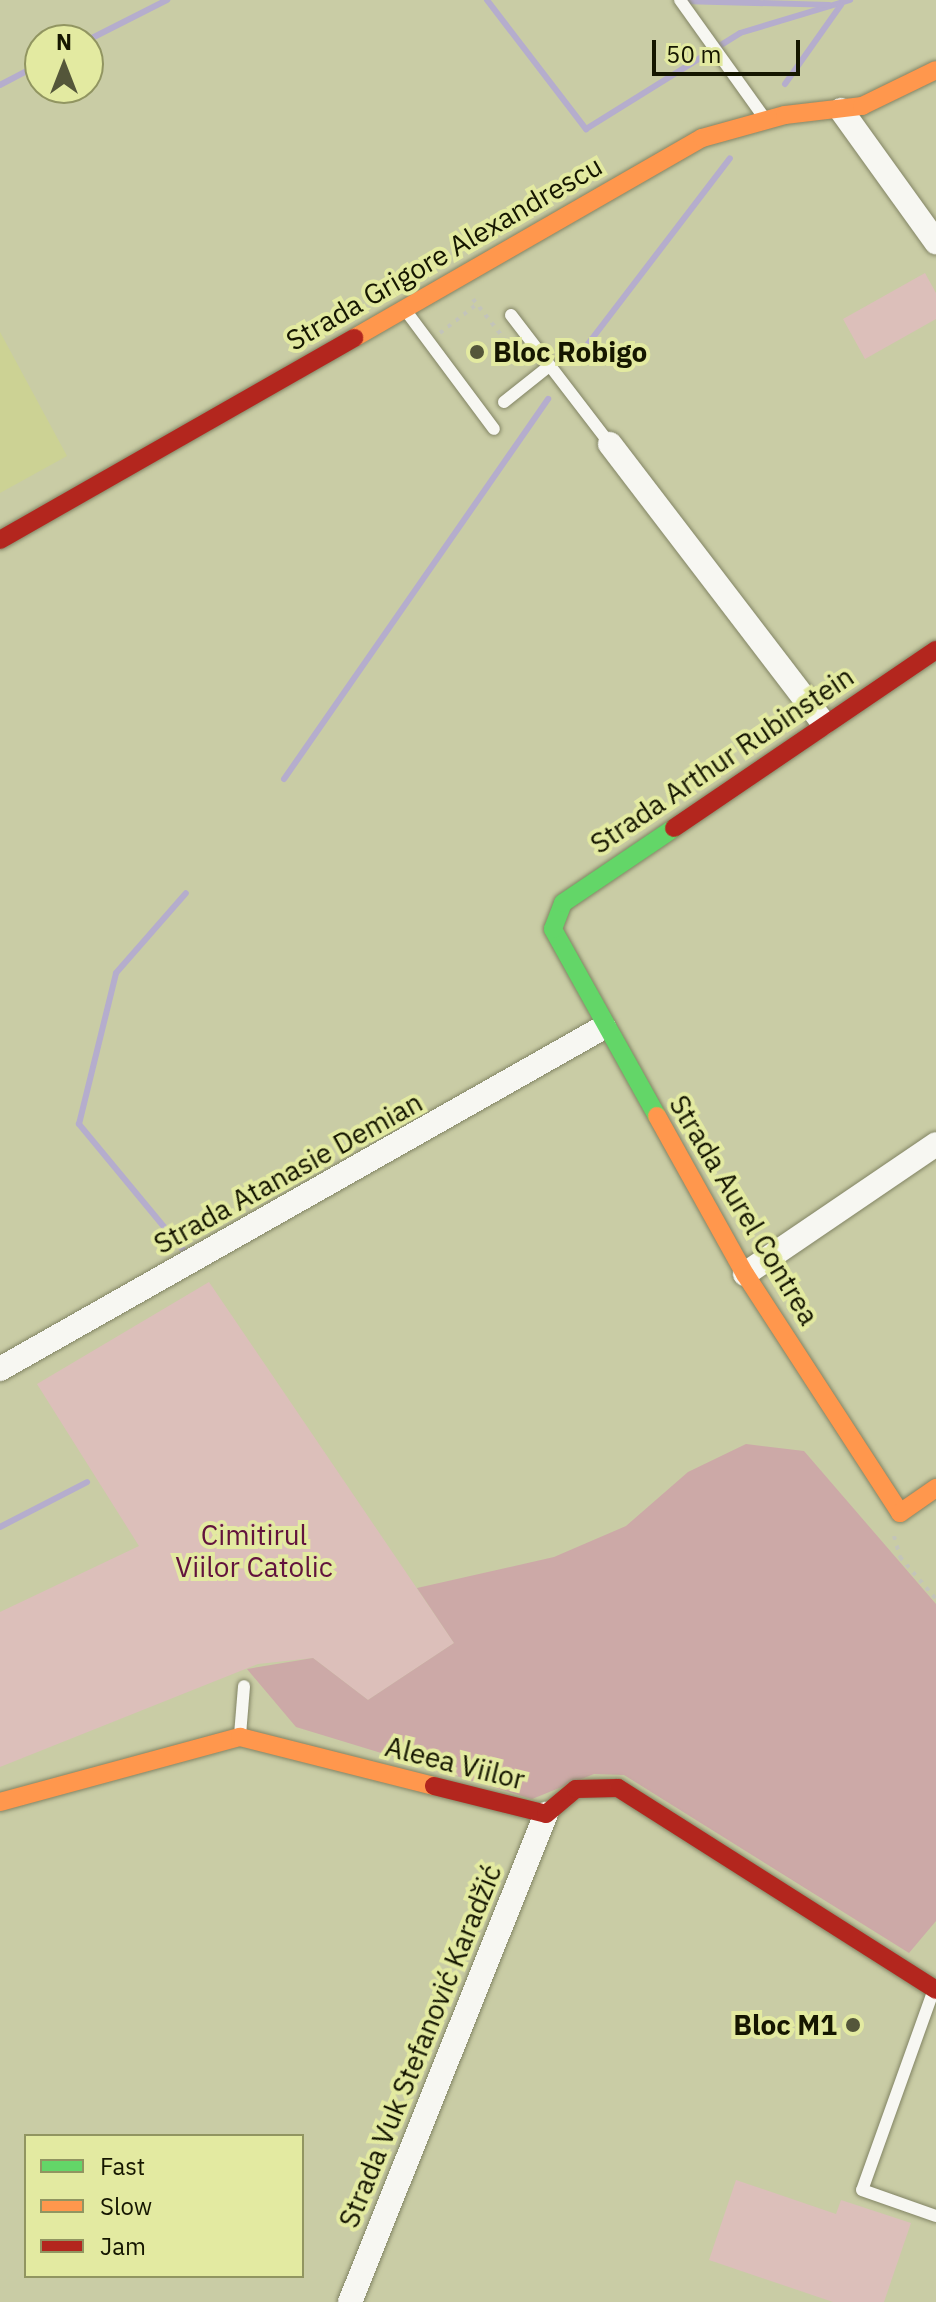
<!DOCTYPE html>
<html>
<head>
<meta charset="utf-8">
<style>
  body { margin:0 }
  #map { position:relative; width:936px; height:2302px; overflow:hidden; background:#c9cca5; font-family:"IBM Plex Sans",sans-serif }
  div>[style] { position:absolute }
  [style*='--x'] { left:calc(var(--x)*1px); top:calc(var(--y)*1px); width:calc(var(--w)*1px); rotate:calc(var(--a)*1deg) }
  .built>* { inset:0; background:#ccd294 }
  .green>* { inset:0; background:#dcbfba }
  .forest>* { inset:0; background:#cca9a7 }
  .stream>* { height:6px; margin:-3px; padding:0 3px; transform-origin:3px; border-radius:3px; background:#b5adcd }
  .path>* { height:4px; margin-top:-2px; transform-origin:0; background:repeating-linear-gradient(90deg,#c3c4b9 0 4px,transparent 0 10px) }
  .roads { filter:drop-shadow(0 0 2px #828464) drop-shadow(0 0 2px #828464) }
  .lane>* { height:12px; margin:-6px; padding:0 6px; transform-origin:6px; border-radius:6px; background:#f7f7f2 }
  .street>* { height:24px; margin:-12px; padding:0 12px; transform-origin:12px; border-radius:12px; background:#f7f7f2 }
  .fast>* { height:18px; margin:-9px; padding:0 9px; transform-origin:9px; border-radius:9px; background:#63d668 }
  .slow>* { height:18px; margin:-9px; padding:0 9px; transform-origin:9px; border-radius:9px; background:#ff974d }
  .jam>* { height:18px; margin:-9px; padding:0 9px; transform-origin:9px; border-radius:9px; background:#b3261e }
  .dots>* { width:22px; height:22px; translate:-50% -50%; box-sizing:border-box; border:4px solid #e3eaa1; border-radius:50% }
  span { translate:-50% -50%; white-space:nowrap; text-align:center; line-height:1.15; -webkit-text-stroke:8px #e3eaa1; paint-order:stroke }
  .street-label { font-size:28px; color:#151600 }
  .poi-label { font-size:28px; color:#151600; font-weight:700 }
  .left { translate:0 -50%; text-align:left }
  .right { translate:-100% -50%; text-align:right }
  .park-label { font-size:28px; color:#62133d }
  .legend { position:absolute; left:24px; top:2134px; width:280px; height:144px; box-sizing:border-box; background:#e3eaa1; border:2px solid #919561; margin:0; padding:10px 14px; list-style:none; font-size:24px; color:#151600 }
  .legend li { display:flex; align-items:center; gap:16px; height:40px }
  .legend b { width:40px; border:2px solid #919561 }
  .north { position:absolute; left:24px; top:24px; width:80px; height:80px; box-sizing:border-box; background:#e3eaa1; border:2px solid #919561; border-radius:50%; rotate:0deg; font-size:22px; font-weight:700; line-height:32px; text-align:center; color:#151600 }
  .north::after { content:''; display:block; margin:auto; width:28px; height:36px; background:#54563a; clip-path:polygon(50% 0,100% 100%,50% 72%,0 100%) }
  .scale { position:absolute; left:652px; top:40px; width:148px; height:36px; box-sizing:border-box; border:4px solid #151600; border-top:0; padding-left:10px; font-size:24px; line-height:28px; white-space:nowrap; color:#151600; -webkit-text-stroke:6px #e3eaa1; paint-order:stroke }
</style>
</head>
<body>
<div id="map">
  <div class="built">
    <div style="clip-path:polygon(0 332px,67px 456px,0 493px)"></div>
  </div>
  <div class="green">
    <div style="clip-path:polygon(925px 273px,936px 293px,936px 319px,865px 359px,843px 319px)"></div>
    <div style="clip-path:polygon(209px 1282px,454px 1643px,368px 1700px,313px 1658px,258px 1664px,0 1767px,0 1612px,139px 1546px,37px 1384px)"></div>
    <div style="clip-path:polygon(736px 2180px,836px 2214px,841px 2200px,911px 2223px,884px 2302px,833px 2302px,709px 2260px)"></div>
  </div>
  <div class="forest">
    <div style="clip-path:polygon(746px 1444px,804px 1451px,936px 1604px,936px 1921px,909px 1953px,624px 1775px,594px 1774px,532px 1799px,296px 1727px,247px 1669px,313px 1658px,368px 1700px,454px 1643px,417px 1588px,554px 1557px,626px 1526px,688px 1472px)"></div>
  </div>
  <div class="stream">
    <div style="--x:487;--y:0;--w:163;--a:52.5"></div>
    <div style="--x:586;--y:129;--w:181;--a:-31.9"></div>
    <div style="--x:740;--y:33;--w:115;--a:-16.7"></div>
    <div style="--x:681;--y:1;--w:148;--a:1.5"></div>
    <div style="--x:88;--y:40;--w:89;--a:-26.9"></div>
    <div style="--x:785;--y:84;--w:97;--a:-54.7"></div>
    <div style="--x:0;--y:85;--w:45;--a:-27.7"></div>
    <div style="--x:578;--y:357;--w:250;--a:-52.6"></div>
    <div style="--x:284;--y:779;--w:463;--a:-55.2"></div>
    <div style="--x:184;--y:1251;--w:165;--a:-129.6"></div>
    <div style="--x:79;--y:1124;--w:155;--a:-76.2"></div>
    <div style="--x:116;--y:973;--w:106;--a:-48.8"></div>
    <div style="--x:0;--y:1527;--w:98;--a:-27.3"></div>
  </div>
  <div class="path">
    <div style="--x:473;--y:299;--w:88;--a:52"></div>
    <div style="--x:440;--y:333;--w:47;--a:-38.1"></div>
    <div style="--x:894;--y:1536;--w:22;--a:74"></div>
    <div style="--x:900;--y:1557;--w:55;--a:49.4"></div>
  </div>
  <div class="roads">
    <div class="lane">
      <div style="--x:680;--y:0;--w:143;--a:54.4"></div>
      <div style="--x:406;--y:311;--w:147;--a:53.3"></div>
      <div style="--x:511;--y:315;--w:163;--a:52.5"></div>
      <div style="--x:504;--y:402;--w:56;--a:-38.5"></div>
      <div style="--x:240;--y:1735;--w:49;--a:-85.3"></div>
      <div style="--x:933;--y:1992;--w:210;--a:109.7"></div>
      <div style="--x:862;--y:2190;--w:78;--a:19.4"></div>
    </div>
    <div class="street">
      <div style="--x:841;--y:110;--w:163;--a:54.3"></div>
      <div style="--x:610;--y:444;--w:351;--a:52.6"></div>
      <div style="--x:745;--y:1274;--w:231;--a:-34.2"></div>
      <div style="--x:0;--y:1369;--w:694;--a:-29.52"></div>
      <div style="--x:350;--y:2302;--w:526;--a:-68.12"></div>
    </div>
    <div class="fast">
      <div style="--x:657;--y:1116;--w:214;--a:-119.1"></div>
      <div style="--x:553;--y:929;--w:28;--a:-69"></div>
      <div style="--x:563;--y:903;--w:134;--a:-34"></div>
    </div>
    <div class="slow">
      <div style="--x:354;--y:338;--w:401;--a:-29.9"></div>
      <div style="--x:702;--y:138;--w:86;--a:-15.5"></div>
      <div style="--x:785;--y:115;--w:78;--a:-6.7"></div>
      <div style="--x:862;--y:106;--w:82;--a:-25.9"></div>
      <div style="--x:657;--y:1116;--w:181;--a:60.9"></div>
      <div style="--x:745;--y:1274;--w:285;--a:57"></div>
      <div style="--x:900;--y:1513;--w:44;--a:-34.8"></div>
      <div style="--x:0;--y:1802;--w:249;--a:-15.2"></div>
      <div style="--x:240;--y:1737;--w:200;--a:14.2"></div>
    </div>
    <div class="jam">
      <div style="--x:0;--y:540;--w:408;--a:-29.7"></div>
      <div style="--x:674;--y:828;--w:317;--a:-34.2"></div>
      <div style="--x:434;--y:1786;--w:115;--a:14"></div>
      <div style="--x:546;--y:1814;--w:39;--a:-40"></div>
      <div style="--x:576;--y:1789;--w:42;--a:-1.4"></div>
      <div style="--x:618;--y:1788;--w:377;--a:32.4"></div>
    </div>
  </div>
  <div class="dots">
    <div style="left:477px;top:352px;background:#54563a"></div>
    <div style="left:853px;top:2025px;background:#54563a"></div>
  </div>
  <div class="street-label">
    <span style="left:444px;top:253px;rotate:-30deg">Strada Grigore Alexandrescu</span>
    <span style="left:722px;top:760px;rotate:-34deg">Strada Arthur Rubinstein</span>
    <span style="left:288px;top:1173px;rotate:-29deg">Strada Atanasie Demian</span>
    <span style="left:744px;top:1210px;rotate:59deg">Strada Aurel Contrea</span>
    <span style="left:455px;top:1763px;rotate:14deg">Aleea Viilor</span>
    <span style="left:420px;top:2046px;rotate:-68deg">Strada Vuk Stefanović Karadžić</span>
  </div>
  <div class="poi-label">
    <span class="left" style="left:493px;top:352px">Bloc Robigo</span>
    <span class="right" style="left:837px;top:2025px">Bloc M1</span>
  </div>
  <div class="park-label">
    <span style="left:254px;top:1551px">Cimitirul<br>Viilor Catolic</span>
  </div>
  <ul class="legend">
  <li><b style="height:10px;background:#63d668"></b>Fast</li>
  <li><b style="height:10px;background:#ff974d"></b>Slow</li>
  <li><b style="height:10px;background:#b3261e"></b>Jam</li>
  </ul>
  <div class="north">N</div>
  <div class="scale">50 m</div>
</div>
</body>
</html>
